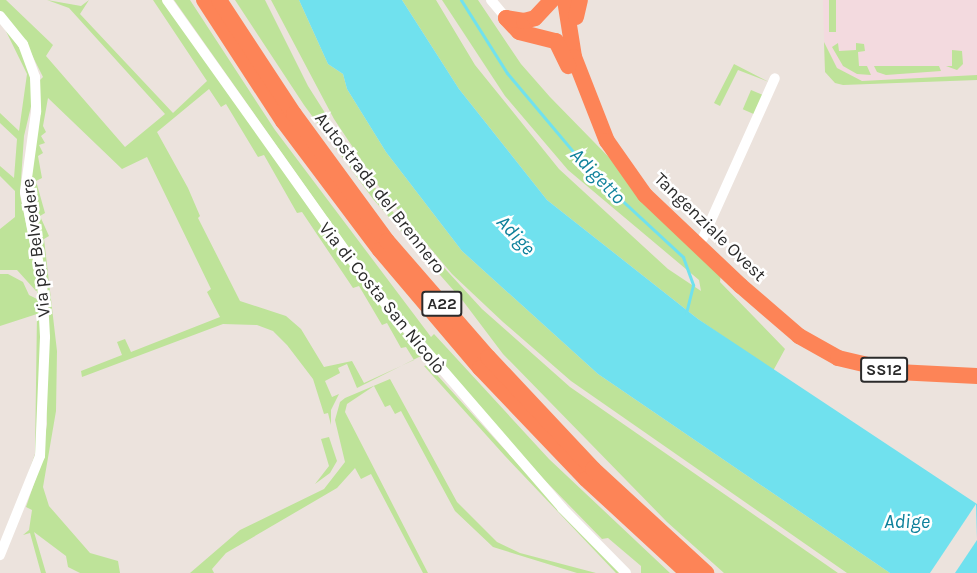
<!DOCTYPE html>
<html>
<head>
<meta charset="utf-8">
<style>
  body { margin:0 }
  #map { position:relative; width:977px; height:573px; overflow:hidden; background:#ece3dd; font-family:Karla,sans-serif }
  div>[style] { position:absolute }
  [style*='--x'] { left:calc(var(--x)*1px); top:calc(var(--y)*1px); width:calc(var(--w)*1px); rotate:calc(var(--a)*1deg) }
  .medical>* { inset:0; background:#f3dadf }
  .green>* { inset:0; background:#bee399; transform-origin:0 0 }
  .water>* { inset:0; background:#70e1ee }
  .pier>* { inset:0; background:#ece3dd }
  .stream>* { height:3px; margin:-1.5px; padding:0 1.5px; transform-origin:1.5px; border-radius:1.5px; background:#70e1ee }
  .minor>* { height:10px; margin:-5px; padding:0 5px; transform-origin:5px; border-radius:5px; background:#fff }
  .highway>* { height:16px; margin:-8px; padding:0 8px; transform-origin:8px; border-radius:8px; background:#fd8457 }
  span { translate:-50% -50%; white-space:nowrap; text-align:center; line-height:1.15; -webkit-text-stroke:5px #fff; paint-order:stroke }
  .shield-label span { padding:2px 4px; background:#fff; border:2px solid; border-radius:4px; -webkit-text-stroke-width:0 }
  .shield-label { font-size:16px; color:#2b2b2b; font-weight:700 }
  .street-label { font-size:18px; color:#2b2b2b }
  .water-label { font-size:20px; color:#0e819b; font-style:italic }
</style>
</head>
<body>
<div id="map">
  <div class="medical">
    <div style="clip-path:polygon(823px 0,977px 0,977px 80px,835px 83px,825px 72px)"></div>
  </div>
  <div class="green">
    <div style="clip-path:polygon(evenodd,0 0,6px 0,53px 45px,46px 56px,125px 147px,165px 114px,69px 8px,47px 0,81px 6px,89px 0,80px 14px,173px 113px,207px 81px,153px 0,163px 0,336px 246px,421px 356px,357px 388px,347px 364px,338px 368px,340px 373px,325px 381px,332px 397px,339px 394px,331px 410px,331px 425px,328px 413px,324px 414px,313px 379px,287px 345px,273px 331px,257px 325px,223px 324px,82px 377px,81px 371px,122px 355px,117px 342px,125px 339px,131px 352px,220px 317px,207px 292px,211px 289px,147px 157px,122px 169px,48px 98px,43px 126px,46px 132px,41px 136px,45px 143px,39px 145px,43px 153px,38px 156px,42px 178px,36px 181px,45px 213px,40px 216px,49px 236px,44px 239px,57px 351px,56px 411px,43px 487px,49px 506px,90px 553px,118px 561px,120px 573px,80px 573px,68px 567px,66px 556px,34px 532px,46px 573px,41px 573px,30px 533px,23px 535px,29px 530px,32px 510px,26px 507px,40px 466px,47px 424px,29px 188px,39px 81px,43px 77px,26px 43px,0 11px,0 0,209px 89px,221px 107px,226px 104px,258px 157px,264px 155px,297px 213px,302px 212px,353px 288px,359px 286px,382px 325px,387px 323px,401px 348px,406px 347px,414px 360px,364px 383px,352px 361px,324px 367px,301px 329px,286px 316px,240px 301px,198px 218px,200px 216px,188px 188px,157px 132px,209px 89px)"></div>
    <div style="clip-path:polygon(174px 0,190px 0,275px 130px,431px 337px,434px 334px,549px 459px,670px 573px,641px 573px,641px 566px,608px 538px,602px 539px,531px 466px,375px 285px)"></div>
    <div style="clip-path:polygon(235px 0,265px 0,308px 86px,353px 157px,393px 212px,482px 309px,570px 387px,838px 573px,724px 573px,667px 522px,503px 354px,463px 301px,373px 199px,304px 105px)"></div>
    <div style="clip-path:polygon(271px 0,299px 0,328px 64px,343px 74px,347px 89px,386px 152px,462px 251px,598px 374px,890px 573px,847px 573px,571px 381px,503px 322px,452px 274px,382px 191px,334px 119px)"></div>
    <div style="clip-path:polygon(402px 0,436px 0,475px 65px,559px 169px,668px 269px,701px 291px,699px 280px,568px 170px,505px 96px,442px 0,478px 0,521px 64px,550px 97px,721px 272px,720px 282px,785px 349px,773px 371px,698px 319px,547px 200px,459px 89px)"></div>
    <div style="left:829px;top:0;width:7px;height:32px"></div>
    <div style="clip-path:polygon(0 19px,28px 61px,33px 98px,24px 136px,20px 195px,40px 289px,36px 291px,17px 270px,0 270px,0 229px,15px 217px,15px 191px,0 176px,0 166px,14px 178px,17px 139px,0 123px,0 113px,19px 131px,27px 74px)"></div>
    <div style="clip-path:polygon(824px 42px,837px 68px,862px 81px,977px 75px,977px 80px,843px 85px,835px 83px,825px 72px)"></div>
    <div style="clip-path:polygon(838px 43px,839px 51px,856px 50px,856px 43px,864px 44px,865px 51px,858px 52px,859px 66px,867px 66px,871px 75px,857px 74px,843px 66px,832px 47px)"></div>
    <div style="clip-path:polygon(952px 50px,962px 51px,963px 64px,957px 70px,946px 66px,952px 66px)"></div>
    <div style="clip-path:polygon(734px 64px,769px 82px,738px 70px,720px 106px,714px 103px)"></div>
    <div style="clip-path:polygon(874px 66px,939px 66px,941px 71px,886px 75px,877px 72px)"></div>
    <div style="left:751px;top:90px;width:13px;height:21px;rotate:23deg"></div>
    <div style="clip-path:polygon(0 274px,8px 274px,23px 282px,29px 295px,41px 301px,40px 441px,24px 485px,35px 454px,37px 314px,0 326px)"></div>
    <div style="clip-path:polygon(428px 365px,494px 438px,621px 573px,616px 573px,505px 456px,424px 366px)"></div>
    <div style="clip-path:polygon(390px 379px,457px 502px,497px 542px,520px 553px,596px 573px,577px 573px,493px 547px,455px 511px,401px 411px,395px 414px,390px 405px,385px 407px,374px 386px,347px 404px,345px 412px,428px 573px,423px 573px,371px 474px,361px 479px,355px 468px,337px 488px,226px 553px,212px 569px,214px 573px,190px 573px,240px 530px,324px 489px,345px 462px,335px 420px,340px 402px,345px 398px)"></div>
    <div style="clip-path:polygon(329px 437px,337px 461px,330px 473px,315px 484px,329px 466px,321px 439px)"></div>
  </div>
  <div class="water">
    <div style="clip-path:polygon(299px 0,402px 0,459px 89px,547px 200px,698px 319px,977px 504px,977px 573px,890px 573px,598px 374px,462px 251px,386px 152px,347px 89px,343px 74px,328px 64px)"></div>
  </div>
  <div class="pier">
    <div style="clip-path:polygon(976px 504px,977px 540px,955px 573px,930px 573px)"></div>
  </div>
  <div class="stream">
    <div style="--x:461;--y:0;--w:86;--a:57.8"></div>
    <div style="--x:507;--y:73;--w:124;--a:49.9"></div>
    <div style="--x:587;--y:168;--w:131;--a:42.8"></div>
    <div style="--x:683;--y:257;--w:30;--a:70"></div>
    <div style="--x:693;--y:285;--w:29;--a:104"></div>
  </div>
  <div class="minor">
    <div style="--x:167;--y:0;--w:351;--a:54.6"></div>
    <div style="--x:370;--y:286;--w:294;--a:49.1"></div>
    <div style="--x:562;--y:508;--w:91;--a:45.4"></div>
    <div style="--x:491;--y:0;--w:23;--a:50"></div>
    <div style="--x:0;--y:16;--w:36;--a:51"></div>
    <div style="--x:23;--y:44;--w:35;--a:70"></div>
    <div style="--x:35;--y:77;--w:35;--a:88"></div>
    <div style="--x:36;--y:112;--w:81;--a:97.8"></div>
    <div style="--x:25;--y:192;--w:91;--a:79.2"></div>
    <div style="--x:42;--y:281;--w:56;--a:86.9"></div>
    <div style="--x:45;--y:337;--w:119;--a:92.4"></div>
    <div style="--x:40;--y:456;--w:107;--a:112"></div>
    <div style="--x:703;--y:238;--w:175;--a:-65.8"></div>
  </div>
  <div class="highway">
    <div style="--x:204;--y:0;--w:145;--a:56.9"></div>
    <div style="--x:283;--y:121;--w:161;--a:53.1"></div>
    <div style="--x:380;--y:250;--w:155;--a:49.7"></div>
    <div style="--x:480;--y:368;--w:153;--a:46.3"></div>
    <div style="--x:586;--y:479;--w:139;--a:42.7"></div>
    <div style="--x:219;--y:0;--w:136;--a:56.7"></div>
    <div style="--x:294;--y:114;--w:157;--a:53.8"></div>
    <div style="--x:387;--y:241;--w:154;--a:49"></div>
    <div style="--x:488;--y:357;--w:154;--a:46.8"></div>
    <div style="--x:593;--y:469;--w:154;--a:42.6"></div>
    <div style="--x:565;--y:0;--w:58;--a:81"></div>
    <div style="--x:574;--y:57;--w:90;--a:68.6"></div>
    <div style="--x:607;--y:141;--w:66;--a:54.9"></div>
    <div style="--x:645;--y:195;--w:132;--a:43.5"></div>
    <div style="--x:741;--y:286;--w:77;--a:40.8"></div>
    <div style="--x:799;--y:336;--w:45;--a:29.4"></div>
    <div style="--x:838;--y:358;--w:61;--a:13.3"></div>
    <div style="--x:897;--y:372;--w:80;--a:2.9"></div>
    <div style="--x:576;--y:17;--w:17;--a:-77"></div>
    <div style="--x:506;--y:18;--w:19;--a:47"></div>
    <div style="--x:519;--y:32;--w:38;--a:14"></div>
    <div style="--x:556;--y:41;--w:28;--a:64"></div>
    <div style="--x:506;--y:18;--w:18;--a:9"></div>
    <div style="--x:524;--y:21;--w:11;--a:-15"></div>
    <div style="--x:535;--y:18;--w:25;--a:-47"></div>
  </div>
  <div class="shield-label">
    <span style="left:442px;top:304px">A22</span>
    <span style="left:884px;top:370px">SS12</span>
  </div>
  <div class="street-label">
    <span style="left:380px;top:193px;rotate:52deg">Autostrada del Brennero</span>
    <span style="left:710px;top:227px;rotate:44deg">Tangenziale Ovest</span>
    <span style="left:36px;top:248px;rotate:-97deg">Via per Belvedere</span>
    <span style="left:382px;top:298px;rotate:51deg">Via di Costa San Nicolò</span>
  </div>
  <div class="water-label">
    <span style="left:598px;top:176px;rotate:46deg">Adigetto</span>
    <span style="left:516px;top:235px;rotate:47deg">Adige</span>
    <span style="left:907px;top:521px">Adige</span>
  </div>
</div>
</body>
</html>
